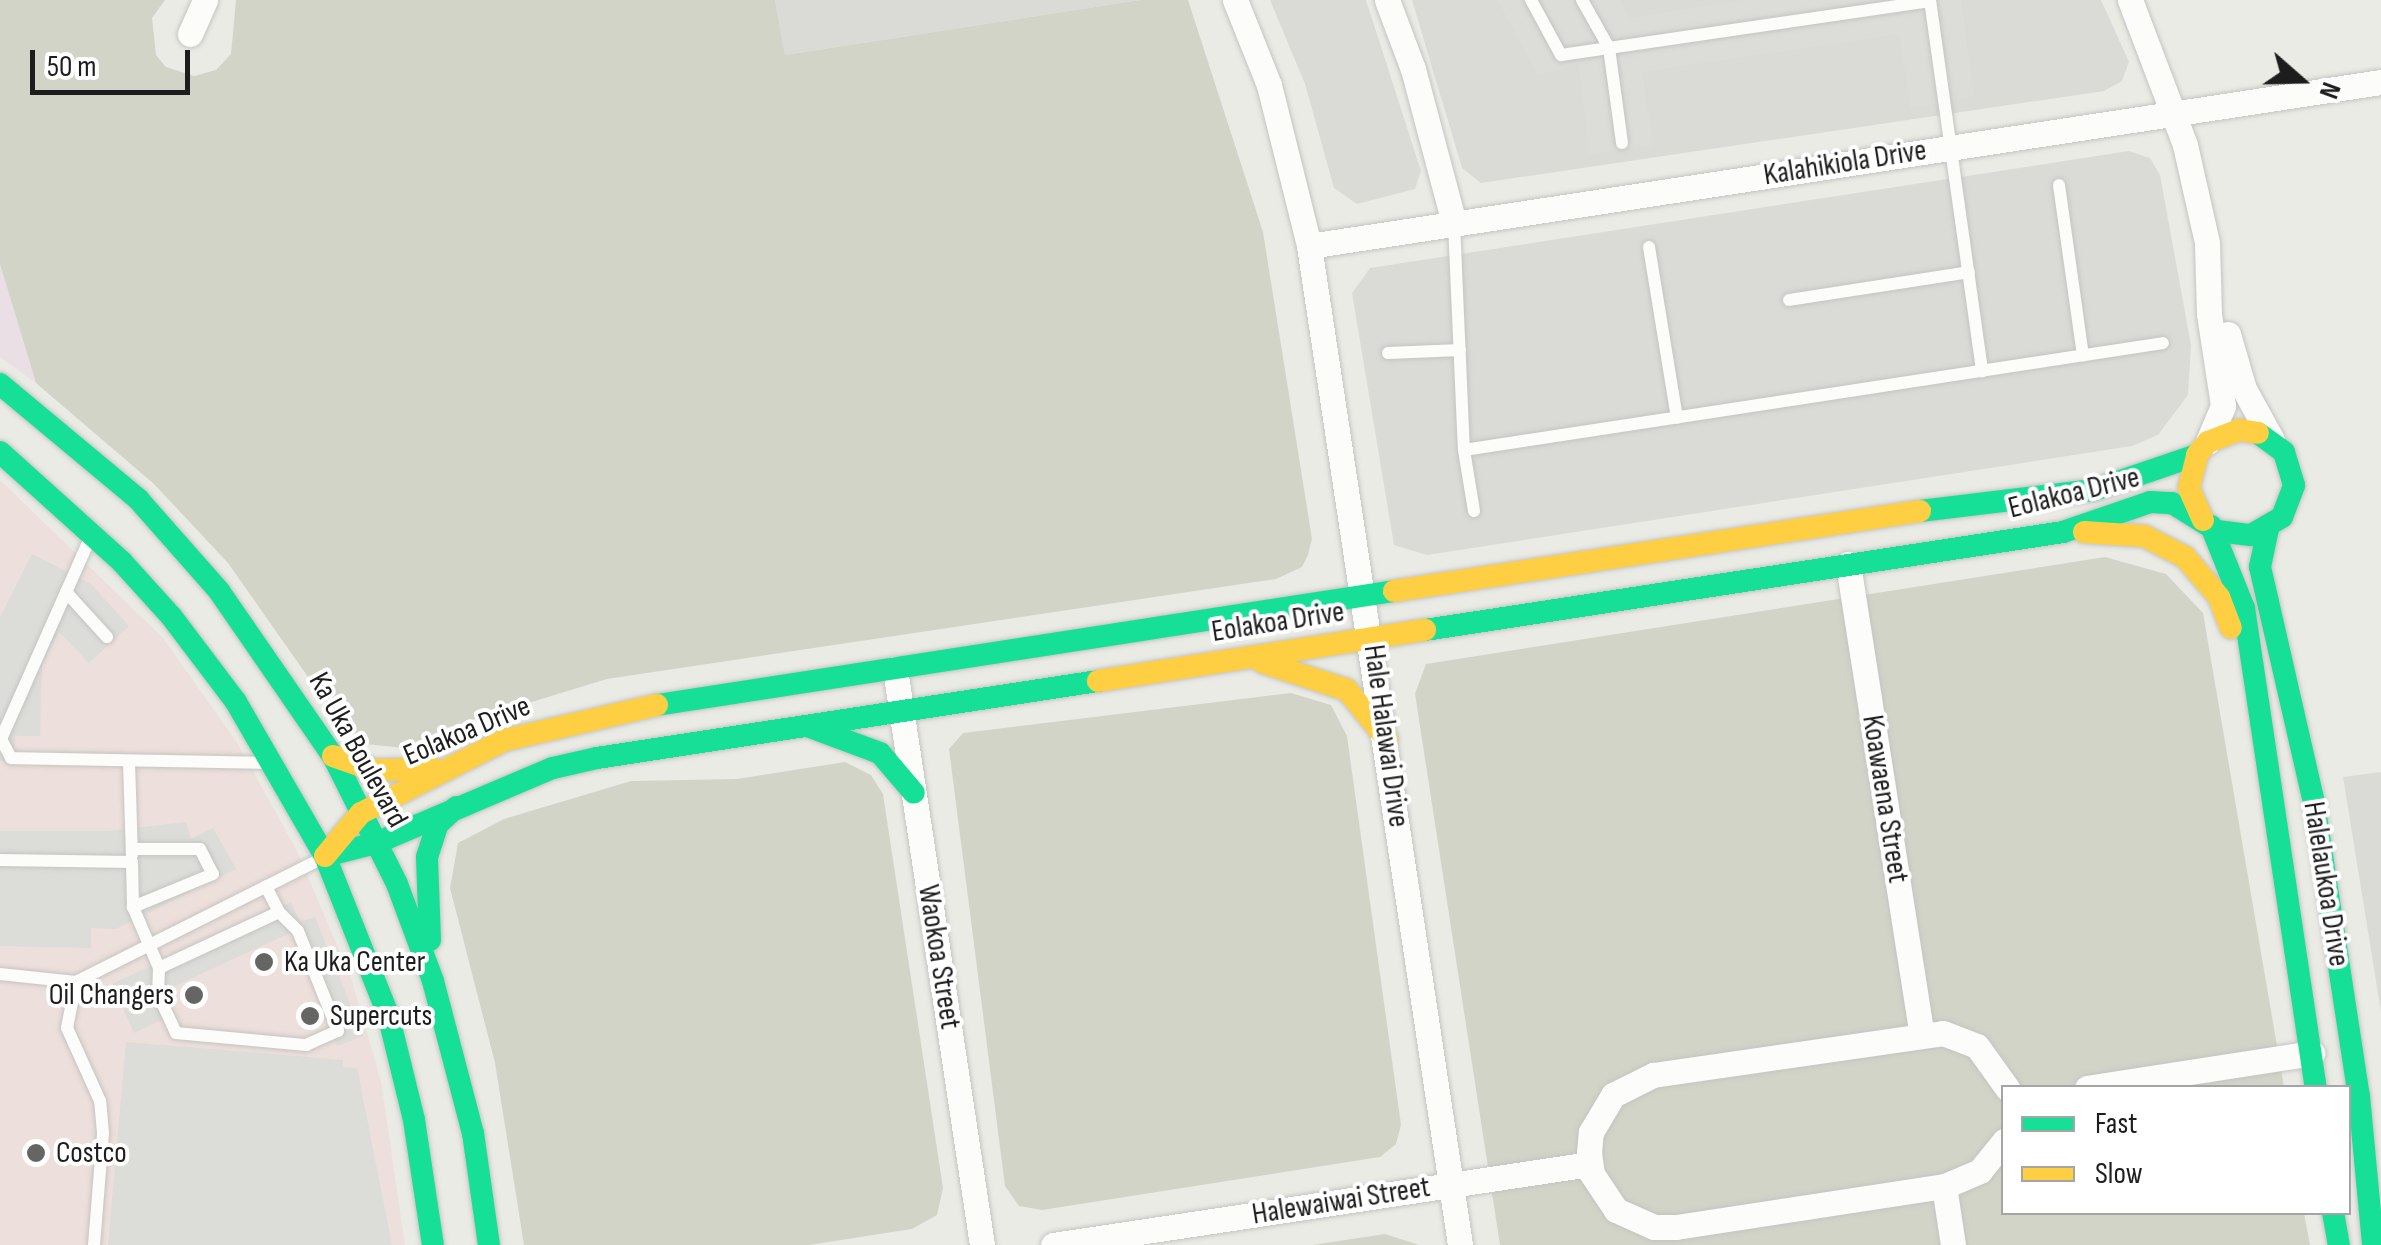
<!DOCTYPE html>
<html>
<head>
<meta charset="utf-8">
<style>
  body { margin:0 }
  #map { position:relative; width:2381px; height:1245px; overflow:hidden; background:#ebebe6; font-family:"Sofia Sans Condensed",sans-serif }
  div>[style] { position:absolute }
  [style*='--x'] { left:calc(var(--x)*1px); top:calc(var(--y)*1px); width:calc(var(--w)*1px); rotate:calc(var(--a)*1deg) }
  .residential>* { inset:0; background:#dadad7 }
  .commercial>* { inset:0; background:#eddfdb }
  .industrial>* { inset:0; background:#e9dfe4 }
  .construction>* { inset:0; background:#d3d4c8 }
  .parking>* { inset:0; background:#dcdcd9 }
  .roads { filter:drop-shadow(0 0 2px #c4c4c2) drop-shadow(0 0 2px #c4c4c2) }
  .lane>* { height:12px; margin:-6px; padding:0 6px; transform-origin:6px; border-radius:6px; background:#fcfcfb }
  .street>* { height:25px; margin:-12.5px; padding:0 12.5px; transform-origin:12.5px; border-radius:12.5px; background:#fcfcfb }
  .fast>* { height:22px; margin:-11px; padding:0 11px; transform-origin:11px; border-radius:11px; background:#16e098 }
  .slow>* { height:22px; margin:-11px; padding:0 11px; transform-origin:11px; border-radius:11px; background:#ffcf43 }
  .dots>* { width:28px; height:28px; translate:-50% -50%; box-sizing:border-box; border:5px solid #fff; border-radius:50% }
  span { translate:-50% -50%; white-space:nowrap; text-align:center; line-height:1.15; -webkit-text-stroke:8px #fff; paint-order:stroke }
  .street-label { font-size:30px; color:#1d1d1d }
  .poi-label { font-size:30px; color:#1d1d1d }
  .left { translate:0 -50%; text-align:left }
  .right { translate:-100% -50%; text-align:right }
  .legend { position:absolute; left:2001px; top:1085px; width:350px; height:130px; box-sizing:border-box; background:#fff; border:2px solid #a5a5a5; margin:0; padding:12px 18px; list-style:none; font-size:30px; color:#1d1d1d }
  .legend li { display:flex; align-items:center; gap:20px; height:50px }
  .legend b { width:50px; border:2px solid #a5a5a5 }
  .north { position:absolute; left:2251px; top:30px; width:100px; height:100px; -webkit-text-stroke:8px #fff; paint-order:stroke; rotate:110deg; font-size:28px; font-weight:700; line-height:40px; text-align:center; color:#1d1d1d }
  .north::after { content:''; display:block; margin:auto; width:35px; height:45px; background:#1d1d1d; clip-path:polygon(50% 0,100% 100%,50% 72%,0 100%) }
  .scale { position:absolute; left:30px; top:50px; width:160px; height:45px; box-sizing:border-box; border:5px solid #1d1d1d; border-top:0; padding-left:12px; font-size:30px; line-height:35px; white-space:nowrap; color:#1d1d1d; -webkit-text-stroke:8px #fff; paint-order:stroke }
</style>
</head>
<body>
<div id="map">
  <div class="residential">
    <div style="clip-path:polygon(775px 0,1140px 0,785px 55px)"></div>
    <div style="clip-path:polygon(1270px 0,1366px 0,1421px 171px,1415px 189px,1357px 204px,1334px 188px,1305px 84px)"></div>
    <div style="clip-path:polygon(1412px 0,2101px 0,2129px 62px,2122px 81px,2104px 91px,1481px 183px,1462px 168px)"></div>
    <div style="clip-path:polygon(2129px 151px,2150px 158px,2160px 175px,2191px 345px,2188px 395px,2158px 435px,2132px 446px,1427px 555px,1394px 545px,1352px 293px,1370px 268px)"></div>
    <div style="clip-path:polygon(2381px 772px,2381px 1012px,2343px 777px)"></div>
  </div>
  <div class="commercial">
    <div style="clip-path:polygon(0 480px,163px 638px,238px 744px,296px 849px,351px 978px,381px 1081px,405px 1245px,0 1245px)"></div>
  </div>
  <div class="industrial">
    <div style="clip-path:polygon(0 264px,36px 383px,0 357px)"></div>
  </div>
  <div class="construction">
    <div style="clip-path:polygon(0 0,165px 0,152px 18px,156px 55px,166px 67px,194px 76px,216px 70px,231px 54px,236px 0,775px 0,785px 55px,1140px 0,1188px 0,1263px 232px,1312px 539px,1308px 555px,1302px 567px,1276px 579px,607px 679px,446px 728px,405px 748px,365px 744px,346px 731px,228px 563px,154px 484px,36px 383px,0 264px)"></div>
    <div style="clip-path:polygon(2105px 557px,2166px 574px,2203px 613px,2284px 1087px,2004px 1088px,2004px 1212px,2304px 1213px,2310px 1245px,1500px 1245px,1415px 694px,1426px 664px)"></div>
    <div style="clip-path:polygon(1291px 693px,1331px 705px,1347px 736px,1401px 1125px,1396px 1144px,1380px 1157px,1042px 1210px,1019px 1206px,1005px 1186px,949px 749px,963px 733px)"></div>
    <div style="clip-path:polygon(845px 762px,871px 775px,883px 794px,943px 1188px,937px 1215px,912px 1229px,809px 1245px,524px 1245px,495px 1063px,450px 888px,458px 843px,504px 819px,631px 781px,737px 779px)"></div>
    <div style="clip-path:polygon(1385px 1234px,1419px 1245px,1312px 1245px)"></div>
  </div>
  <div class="parking">
    <div style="clip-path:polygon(1497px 0,1619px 0,1629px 18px,1743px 0,1961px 0,1974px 96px,1911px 108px,1899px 34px,1642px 72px,1653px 145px,1589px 154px,1579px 65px,1538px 74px)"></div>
    <div style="clip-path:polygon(32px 554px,91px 584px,129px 626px,89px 663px,59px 632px,42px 664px,40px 736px,15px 736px,14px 762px,0 761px,0 617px)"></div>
    <div style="clip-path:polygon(186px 822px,191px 839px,213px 828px,236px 869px,116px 929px,91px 928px,91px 948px,0 946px,0 831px,109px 831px)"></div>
    <div style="clip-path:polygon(291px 902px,300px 922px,315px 917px,363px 1036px,337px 1046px,292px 932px,162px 992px,172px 1015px,134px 1033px,112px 984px)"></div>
    <div style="clip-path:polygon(126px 1042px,343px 1060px,343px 1067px,357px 1068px,392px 1245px,108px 1245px)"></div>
  </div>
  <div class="roads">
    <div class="lane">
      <div style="--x:1531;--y:0;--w:63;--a:61.4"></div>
      <div style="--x:1561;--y:55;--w:373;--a:-8.3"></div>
      <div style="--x:1582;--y:0;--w:55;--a:60.6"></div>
      <div style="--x:1609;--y:48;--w:96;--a:82.2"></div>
      <div style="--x:1930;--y:0;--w:375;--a:82"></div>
      <div style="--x:2059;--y:185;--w:172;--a:82"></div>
      <div style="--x:1454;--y:223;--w:227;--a:87.5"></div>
      <div style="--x:1464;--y:450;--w:62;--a:80.7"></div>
      <div style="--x:1649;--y:247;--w:173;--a:80.7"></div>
      <div style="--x:1789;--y:300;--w:182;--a:-8.8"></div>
      <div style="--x:1388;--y:353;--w:72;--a:-2.4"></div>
      <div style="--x:1464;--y:450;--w:707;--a:-8.7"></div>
      <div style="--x:91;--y:536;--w:222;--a:113.9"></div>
      <div style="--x:1;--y:739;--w:21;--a:62"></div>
      <div style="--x:11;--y:758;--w:256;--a:1.1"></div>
      <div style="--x:66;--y:592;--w:61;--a:47.7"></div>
      <div style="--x:129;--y:762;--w:93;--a:88.2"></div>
      <div style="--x:132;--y:849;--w:68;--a:0"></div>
      <div style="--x:200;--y:849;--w:28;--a:63"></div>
      <div style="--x:213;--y:874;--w:87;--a:157.6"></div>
      <div style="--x:0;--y:860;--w:132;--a:0.9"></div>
      <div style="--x:132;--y:862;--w:45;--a:88.7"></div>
      <div style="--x:133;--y:907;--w:66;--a:66.9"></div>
      <div style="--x:159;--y:968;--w:132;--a:-25"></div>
      <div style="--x:279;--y:912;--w:29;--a:-117"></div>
      <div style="--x:159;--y:968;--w:26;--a:92"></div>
      <div style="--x:158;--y:994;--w:43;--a:65.2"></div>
      <div style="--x:176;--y:1033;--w:131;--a:5.3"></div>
      <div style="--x:306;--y:1045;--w:35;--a:-24"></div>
      <div style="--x:338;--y:1031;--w:108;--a:-111.8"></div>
      <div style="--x:298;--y:931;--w:27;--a:-135"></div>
      <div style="--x:0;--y:974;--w:76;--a:6"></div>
      <div style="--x:94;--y:1245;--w:112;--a:-85.4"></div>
      <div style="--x:103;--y:1133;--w:32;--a:-95"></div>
      <div style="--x:100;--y:1101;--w:80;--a:-114.3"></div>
      <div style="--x:67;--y:1028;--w:47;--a:-78.9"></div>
      <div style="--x:76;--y:982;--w:276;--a:-26.7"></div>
    </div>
    <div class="street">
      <div style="--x:1235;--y:0;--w:92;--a:68.2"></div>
      <div style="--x:1269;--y:85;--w:166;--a:76"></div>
      <div style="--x:1309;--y:246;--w:1010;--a:81.4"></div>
      <div style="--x:1387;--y:0;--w:74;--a:69.4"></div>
      <div style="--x:1413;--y:69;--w:159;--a:75.1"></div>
      <div style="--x:2130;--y:0;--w:155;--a:69.2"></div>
      <div style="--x:2185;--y:145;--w:100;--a:77.3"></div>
      <div style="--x:2207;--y:243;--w:71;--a:88.4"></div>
      <div style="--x:2209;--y:314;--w:93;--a:81.3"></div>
      <div style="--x:2223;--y:406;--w:39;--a:113"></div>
      <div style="--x:190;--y:34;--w:37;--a:-66"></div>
      <div style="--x:1309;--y:246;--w:1084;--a:-8.7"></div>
      <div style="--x:2228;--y:334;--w:57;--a:73.8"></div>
      <div style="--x:2244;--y:389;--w:58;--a:61.2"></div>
      <div style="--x:1848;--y:564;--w:476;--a:81.1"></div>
      <div style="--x:895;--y:669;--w:583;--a:81.41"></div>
      <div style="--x:2087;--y:1088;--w:228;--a:-8.8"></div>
      <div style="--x:2004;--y:1141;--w:38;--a:129"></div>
      <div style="--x:1980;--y:1171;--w:39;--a:157"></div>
      <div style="--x:1944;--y:1186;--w:271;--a:171.3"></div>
      <div style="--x:1676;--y:1227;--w:22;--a:180"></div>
      <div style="--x:1654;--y:1227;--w:42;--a:-155.9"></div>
      <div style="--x:1616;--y:1210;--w:43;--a:-123.7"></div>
      <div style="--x:1592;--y:1174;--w:21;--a:-98"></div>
      <div style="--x:1589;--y:1153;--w:21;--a:-85"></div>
      <div style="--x:1591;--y:1132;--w:43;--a:-59.3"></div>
      <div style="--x:1613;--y:1095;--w:45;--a:-26.6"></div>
      <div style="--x:1653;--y:1075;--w:293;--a:-8.2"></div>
      <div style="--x:1943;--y:1033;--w:36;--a:21"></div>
      <div style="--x:1977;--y:1046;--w:52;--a:54.5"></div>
      <div style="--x:1944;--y:1186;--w:60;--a:81.3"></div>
      <div style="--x:1053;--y:1245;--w:543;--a:-8.58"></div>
    </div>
    <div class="fast">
      <div style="--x:0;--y:384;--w:180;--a:39.8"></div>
      <div style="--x:138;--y:499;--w:123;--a:48.6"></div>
      <div style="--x:219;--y:591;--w:201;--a:55.4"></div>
      <div style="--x:333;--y:756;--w:143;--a:63.4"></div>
      <div style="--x:397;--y:884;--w:103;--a:69.6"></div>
      <div style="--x:433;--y:981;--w:157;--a:75.3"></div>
      <div style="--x:473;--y:1133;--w:113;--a:81.9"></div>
      <div style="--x:0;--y:452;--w:164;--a:42"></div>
      <div style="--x:122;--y:562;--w:73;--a:47.8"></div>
      <div style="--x:171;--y:616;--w:108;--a:52.9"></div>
      <div style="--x:236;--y:702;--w:178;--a:60"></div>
      <div style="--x:325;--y:856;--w:170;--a:68.3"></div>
      <div style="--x:388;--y:1014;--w:109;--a:76.2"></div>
      <div style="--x:414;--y:1120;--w:126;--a:81.4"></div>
      <div style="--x:1920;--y:511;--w:175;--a:-6.9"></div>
      <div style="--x:2094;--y:490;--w:109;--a:-18.8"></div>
      <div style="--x:2211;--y:526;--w:88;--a:68.1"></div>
      <div style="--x:2244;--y:608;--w:485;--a:81.5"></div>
      <div style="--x:2268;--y:529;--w:39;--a:102"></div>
      <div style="--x:2260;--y:567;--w:242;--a:77.1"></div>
      <div style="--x:2314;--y:803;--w:296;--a:81.3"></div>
      <div style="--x:2359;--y:1096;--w:150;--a:84.6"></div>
      <div style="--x:1425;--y:630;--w:645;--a:-8.73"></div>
      <div style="--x:2063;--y:532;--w:92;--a:-19"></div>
      <div style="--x:2150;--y:502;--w:22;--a:3"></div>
      <div style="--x:2172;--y:503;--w:53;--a:31.9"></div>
      <div style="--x:2217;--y:531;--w:34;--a:7"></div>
      <div style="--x:2251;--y:535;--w:36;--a:-30"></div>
      <div style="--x:2282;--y:517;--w:34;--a:-69"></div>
      <div style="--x:2294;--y:485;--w:34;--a:-107"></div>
      <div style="--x:2284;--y:452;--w:32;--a:-144"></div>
      <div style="--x:657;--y:705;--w:746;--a:-8.79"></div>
      <div style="--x:807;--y:726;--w:78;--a:20.3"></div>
      <div style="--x:880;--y:753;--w:52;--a:49.6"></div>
      <div style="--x:325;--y:856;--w:53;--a:-14.3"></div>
      <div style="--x:376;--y:843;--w:192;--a:-23"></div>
      <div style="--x:553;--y:768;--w:45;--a:-12.8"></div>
      <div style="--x:597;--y:758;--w:507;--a:-8.74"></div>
      <div style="--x:430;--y:940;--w:83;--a:-92.1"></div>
      <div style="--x:427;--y:857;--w:35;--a:-72"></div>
      <div style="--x:438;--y:824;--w:25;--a:-43"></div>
      <div style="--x:2333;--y:1212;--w:34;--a:80"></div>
    </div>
    <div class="slow">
      <div style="--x:2203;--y:520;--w:35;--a:-114"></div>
      <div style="--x:2189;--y:488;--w:34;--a:-76"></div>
      <div style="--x:2197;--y:455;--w:17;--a:-50"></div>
      <div style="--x:2208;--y:442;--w:34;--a:-21"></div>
      <div style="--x:2240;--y:430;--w:18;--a:9"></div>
      <div style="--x:2084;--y:532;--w:60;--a:3.8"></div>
      <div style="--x:2144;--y:536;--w:46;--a:27.1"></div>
      <div style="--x:2185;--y:557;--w:52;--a:49.6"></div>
      <div style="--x:2219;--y:597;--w:33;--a:69"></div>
      <div style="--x:1394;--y:591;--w:532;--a:-8.65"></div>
      <div style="--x:1262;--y:662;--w:89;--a:18.2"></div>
      <div style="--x:1347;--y:690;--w:63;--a:50.8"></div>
      <div style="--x:1098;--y:681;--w:331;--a:-8.9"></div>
      <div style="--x:333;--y:756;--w:42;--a:19.3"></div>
      <div style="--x:373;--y:770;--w:60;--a:-1"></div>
      <div style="--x:325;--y:856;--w:56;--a:-50.1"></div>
      <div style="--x:361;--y:813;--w:161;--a:-26.9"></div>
      <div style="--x:505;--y:740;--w:156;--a:-13"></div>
    </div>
  </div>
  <div class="dots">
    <div style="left:264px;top:962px;background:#656563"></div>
    <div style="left:194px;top:995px;background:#656563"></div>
    <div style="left:310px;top:1016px;background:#656563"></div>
    <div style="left:36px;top:1153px;background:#656563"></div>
  </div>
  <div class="street-label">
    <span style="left:1845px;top:163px;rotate:-9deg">Kalahikiola Drive</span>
    <span style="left:2074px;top:493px;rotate:-14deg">Eolakoa Drive</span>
    <span style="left:1278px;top:622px;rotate:-9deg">Eolakoa Drive</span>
    <span style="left:467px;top:731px;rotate:-23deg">Eolakoa Drive</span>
    <span style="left:1386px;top:736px;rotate:82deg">Hale Halawai Drive</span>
    <span style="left:358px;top:750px;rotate:61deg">Ka Uka Boulevard</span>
    <span style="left:1885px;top:799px;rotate:81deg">Koawaena Street</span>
    <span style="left:2326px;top:884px;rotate:81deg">Halelaukoa Drive</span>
    <span style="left:939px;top:957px;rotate:81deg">Waokoa Street</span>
    <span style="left:1341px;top:1201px;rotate:-9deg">Halewaiwai Street</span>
  </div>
  <div class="poi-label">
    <span class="left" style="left:284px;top:962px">Ka Uka Center</span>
    <span class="right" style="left:174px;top:995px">Oil Changers</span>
    <span class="left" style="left:330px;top:1016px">Supercuts</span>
    <span class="left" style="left:56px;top:1153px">Costco</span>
  </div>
  <ul class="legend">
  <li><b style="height:12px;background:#16e098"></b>Fast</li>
  <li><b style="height:12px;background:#ffcf43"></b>Slow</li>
  </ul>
  <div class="north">N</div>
  <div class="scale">50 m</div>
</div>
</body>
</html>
